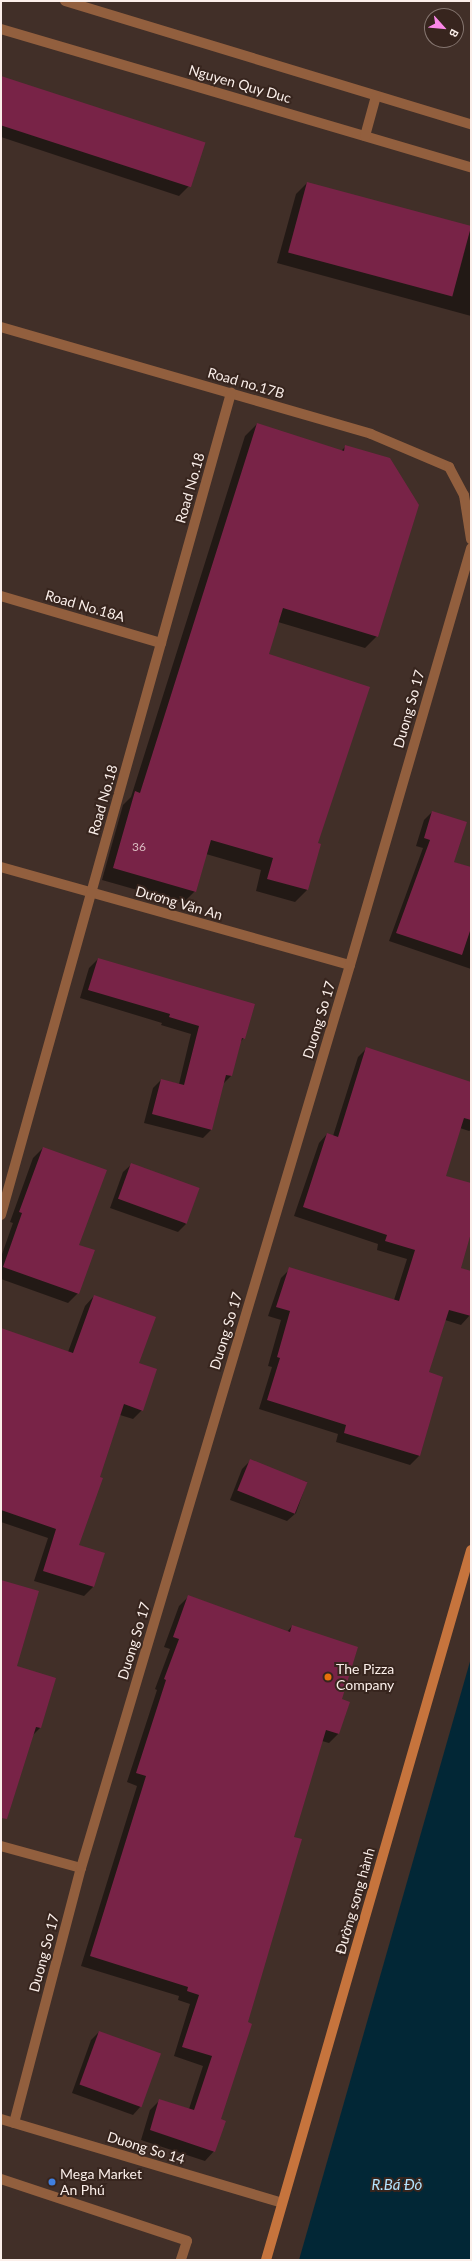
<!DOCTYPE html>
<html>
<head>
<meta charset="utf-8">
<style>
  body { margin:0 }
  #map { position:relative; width:472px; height:2261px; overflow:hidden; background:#412f28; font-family:Lato,sans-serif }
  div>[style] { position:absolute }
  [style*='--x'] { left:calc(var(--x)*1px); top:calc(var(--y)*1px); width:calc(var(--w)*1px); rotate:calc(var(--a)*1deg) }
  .water>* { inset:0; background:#022736 }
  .shadow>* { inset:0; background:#0007 }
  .building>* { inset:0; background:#782347; transform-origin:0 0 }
  .service>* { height:10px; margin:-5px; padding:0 5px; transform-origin:5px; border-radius:5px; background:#925f3e }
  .minor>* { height:10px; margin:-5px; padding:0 5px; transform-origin:5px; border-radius:5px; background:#925f3e }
  .secondary>* { height:10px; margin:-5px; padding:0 5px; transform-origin:5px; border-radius:5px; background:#c6743d }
  .dots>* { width:11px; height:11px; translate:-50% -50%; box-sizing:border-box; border:2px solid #37251e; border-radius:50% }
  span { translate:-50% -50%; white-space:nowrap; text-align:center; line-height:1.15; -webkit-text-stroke:4px #37251e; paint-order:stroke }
  .number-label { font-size:12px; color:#dabcc1 }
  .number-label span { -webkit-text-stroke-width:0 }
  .street-label { font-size:14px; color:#fbefea }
  .poi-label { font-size:14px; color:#fbefea }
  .left { translate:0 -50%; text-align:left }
  .water-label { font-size:15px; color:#b3e3fd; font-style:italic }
  .frame { position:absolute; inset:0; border:2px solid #fbefea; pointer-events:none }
  .north { position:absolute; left:424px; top:8px; width:40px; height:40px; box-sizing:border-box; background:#37251e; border:1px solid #857670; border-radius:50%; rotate:117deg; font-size:11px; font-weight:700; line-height:16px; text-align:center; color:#fbefea }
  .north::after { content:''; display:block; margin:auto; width:14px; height:18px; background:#fa87e7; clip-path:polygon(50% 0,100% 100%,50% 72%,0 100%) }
</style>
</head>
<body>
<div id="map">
  <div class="water">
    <div style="clip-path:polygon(471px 1658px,471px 2260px,299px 2260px)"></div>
  </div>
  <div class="shadow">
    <div style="clip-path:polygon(1px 77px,190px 185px,179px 196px,1px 137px)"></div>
    <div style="clip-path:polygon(307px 183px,471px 228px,471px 316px,277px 263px,296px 194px)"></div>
    <div style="clip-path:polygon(257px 424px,341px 451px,346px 446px,377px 636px,365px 648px,278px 622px,268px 655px,317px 844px,307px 890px,295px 902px,256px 891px,261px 870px,206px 854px,195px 891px,183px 903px,102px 880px,123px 805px,131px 797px,245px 436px)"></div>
    <div style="clip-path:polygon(432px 812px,453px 862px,471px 868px,471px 969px,389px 941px,423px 848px,416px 846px,424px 820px)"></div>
    <div style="clip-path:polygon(98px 959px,244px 1038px,240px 1042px,231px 1076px,223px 1084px,211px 1130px,203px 1138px,144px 1123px,153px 1088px,161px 1080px,179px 1084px,191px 1034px,161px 1025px,162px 1023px,80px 998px,89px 968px)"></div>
    <div style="clip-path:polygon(367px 1048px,471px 1083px,471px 1130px,469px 1131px,460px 1128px,444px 1177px,471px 1185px,471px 1230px,460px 1268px,471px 1272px,471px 1314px,461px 1325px,445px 1320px,428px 1373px,442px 1377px,419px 1456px,410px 1465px,336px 1442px,338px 1434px,259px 1409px,272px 1367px,268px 1366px,281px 1320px,268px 1316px,281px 1278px,290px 1269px,394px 1300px,407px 1259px,377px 1250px,378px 1244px,294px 1216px,319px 1143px,327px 1134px,333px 1136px,358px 1057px)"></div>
    <div style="clip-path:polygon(43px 1148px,78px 1293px,68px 1303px,1px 1279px,1px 1257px,13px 1223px,10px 1222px,33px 1158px)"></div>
    <div style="clip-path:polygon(132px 1164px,186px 1224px,178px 1232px,110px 1208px,123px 1172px)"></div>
    <div style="clip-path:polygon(94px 1296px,138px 1363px,142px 1410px,133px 1419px,120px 1415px,99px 1477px,78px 1546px,104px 1554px,93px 1587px,84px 1596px,34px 1581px,48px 1538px,1px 1522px,1px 1329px,68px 1352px,85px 1306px)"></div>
    <div style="clip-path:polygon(250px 1461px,307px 1482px,296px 1513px,287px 1521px,230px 1500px,242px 1469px)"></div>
    <div style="clip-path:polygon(1px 1581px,16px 1667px,40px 1728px,32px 1736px,1px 1790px)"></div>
    <div style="clip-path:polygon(189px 1596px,287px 1632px,292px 1626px,340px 1700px,339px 1733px,329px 1743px,322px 1741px,293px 1837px,219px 2119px,214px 2151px,205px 2161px,141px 2140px,150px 2110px,160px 2100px,189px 2109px,203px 2066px,174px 2056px,190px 2004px,178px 2000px,179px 1996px,81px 1966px,137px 1786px,127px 1782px,157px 1690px,155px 1689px,170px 1649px,164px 1647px,179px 1606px)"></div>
    <div style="clip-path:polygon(99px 2032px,141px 2106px,133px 2115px,72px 2093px,91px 2040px)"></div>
  </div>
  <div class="building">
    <div style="left:1px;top:76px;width:215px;height:47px;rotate:18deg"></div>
    <div style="left:307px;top:182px;width:170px;height:73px;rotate:15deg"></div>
    <div style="clip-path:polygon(257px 423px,344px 451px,345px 445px,390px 458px,419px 505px,378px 637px,283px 608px,269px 654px,370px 687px,318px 843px,321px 844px,308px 890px,267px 879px,273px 858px,211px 840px,196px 892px,113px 868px,135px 791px,140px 793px)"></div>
    <div style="clip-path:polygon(432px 811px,467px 822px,454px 862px,471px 867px,471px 928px,462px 955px,396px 933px,430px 840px,424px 838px)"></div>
    <div style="clip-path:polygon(98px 958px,255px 1004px,245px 1039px,242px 1038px,232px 1076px,226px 1075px,212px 1130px,152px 1114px,161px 1079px,184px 1085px,199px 1026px,169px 1017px,170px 1014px,88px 990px)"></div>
    <div style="clip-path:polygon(366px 1047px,471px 1082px,471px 1120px,464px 1118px,446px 1176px,471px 1183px,471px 1233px,461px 1268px,471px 1271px,471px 1316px,449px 1310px,429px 1372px,443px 1377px,420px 1456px,344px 1433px,346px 1425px,267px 1400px,280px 1358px,277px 1357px,290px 1311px,276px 1307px,289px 1267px,399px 1301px,415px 1250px,385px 1241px,387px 1235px,303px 1207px,327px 1133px,338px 1137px)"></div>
    <div style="clip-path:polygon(43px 1147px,107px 1170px,79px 1245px,95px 1250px,79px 1294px,3px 1267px,22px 1213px,19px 1212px)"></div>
    <div style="left:131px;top:1163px;width:73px;height:38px;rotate:20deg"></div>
    <div style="clip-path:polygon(94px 1295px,156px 1317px,139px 1363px,157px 1369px,143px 1411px,124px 1404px,100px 1477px,103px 1478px,79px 1545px,105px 1553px,94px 1587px,43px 1571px,56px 1529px,1px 1510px,1px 1328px,73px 1353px)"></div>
    <div style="left:250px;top:1459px;width:62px;height:34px;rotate:22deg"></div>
    <div style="clip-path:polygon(1px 1580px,39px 1591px,17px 1666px,56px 1678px,41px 1728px,36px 1727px,7px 1819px,1px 1818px)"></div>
    <div style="clip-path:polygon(188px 1595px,290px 1632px,292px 1625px,358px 1647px,342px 1699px,350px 1702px,339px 1734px,326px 1730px,294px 1837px,302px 1839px,248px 2022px,252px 2024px,221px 2119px,226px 2121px,215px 2152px,150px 2130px,159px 2099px,194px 2110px,212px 2056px,182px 2047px,199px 1995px,187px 1991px,188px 1987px,90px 1956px,146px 1776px,136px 1773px,166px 1680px,164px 1679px,179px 1639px,173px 1637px)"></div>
    <div style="left:99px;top:2031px;width:66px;height:57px;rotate:20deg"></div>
  </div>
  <div class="service">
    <div style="--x:1;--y:2179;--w:196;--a:18.4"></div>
    <div style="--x:187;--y:2241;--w:20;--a:108"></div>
  </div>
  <div class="minor">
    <div style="--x:65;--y:1;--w:424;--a:16.9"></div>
    <div style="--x:1;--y:29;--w:490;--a:16.4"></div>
    <div style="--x:365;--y:136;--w:41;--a:-74.6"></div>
    <div style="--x:1;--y:327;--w:385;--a:16.1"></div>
    <div style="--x:371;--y:434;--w:85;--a:22.9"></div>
    <div style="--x:449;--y:467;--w:32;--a:62"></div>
    <div style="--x:464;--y:495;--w:45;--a:81"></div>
    <div style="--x:1;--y:596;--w:167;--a:16.4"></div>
    <div style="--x:1;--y:867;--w:362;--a:15.7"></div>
    <div style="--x:1;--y:1215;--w:854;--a:-74.37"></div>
    <div style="--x:1;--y:1846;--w:83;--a:15.4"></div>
    <div style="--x:1;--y:2119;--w:293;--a:16.6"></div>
    <div style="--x:14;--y:2123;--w:264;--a:-75.3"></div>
    <div style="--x:81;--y:1868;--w:942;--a:-73.41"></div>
    <div style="--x:350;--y:965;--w:434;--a:-73.8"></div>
  </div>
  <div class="secondary">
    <div style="--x:266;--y:2260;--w:739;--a:-73.89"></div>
  </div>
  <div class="dots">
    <div style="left:328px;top:1677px;background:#e8710a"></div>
    <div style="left:52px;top:2182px;background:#3f7fe0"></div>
  </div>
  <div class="number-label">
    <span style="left:139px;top:847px">36</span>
  </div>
  <div class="street-label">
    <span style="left:240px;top:84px;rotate:16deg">Nguyen Quy Duc</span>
    <span style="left:246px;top:383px;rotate:16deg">Road no.17B</span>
    <span style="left:190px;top:488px;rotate:-74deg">Road No.18</span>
    <span style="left:85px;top:606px;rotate:16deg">Road No.18A</span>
    <span style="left:409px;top:709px;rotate:-74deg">Duong So 17</span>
    <span style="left:103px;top:800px;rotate:-74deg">Road No.18</span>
    <span style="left:179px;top:903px;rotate:16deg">Dương Văn An</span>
    <span style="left:319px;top:1020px;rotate:-73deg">Duong So 17</span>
    <span style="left:226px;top:1331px;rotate:-73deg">Duong So 17</span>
    <span style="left:134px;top:1641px;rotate:-73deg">Duong So 17</span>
    <span style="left:355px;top:1901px;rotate:-74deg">Đường song hành</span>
    <span style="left:44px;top:1953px;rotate:-75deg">Duong So 17</span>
    <span style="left:146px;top:2148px;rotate:17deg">Duong So 14</span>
  </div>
  <div class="poi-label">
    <span class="left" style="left:336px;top:1677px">The Pizza<br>Company</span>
    <span class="left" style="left:60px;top:2182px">Mega Market<br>An Phú</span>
  </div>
  <div class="water-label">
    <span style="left:397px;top:2185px">R.Bá Đỏ</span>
  </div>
  <div class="frame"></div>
  <div class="north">B</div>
</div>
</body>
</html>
